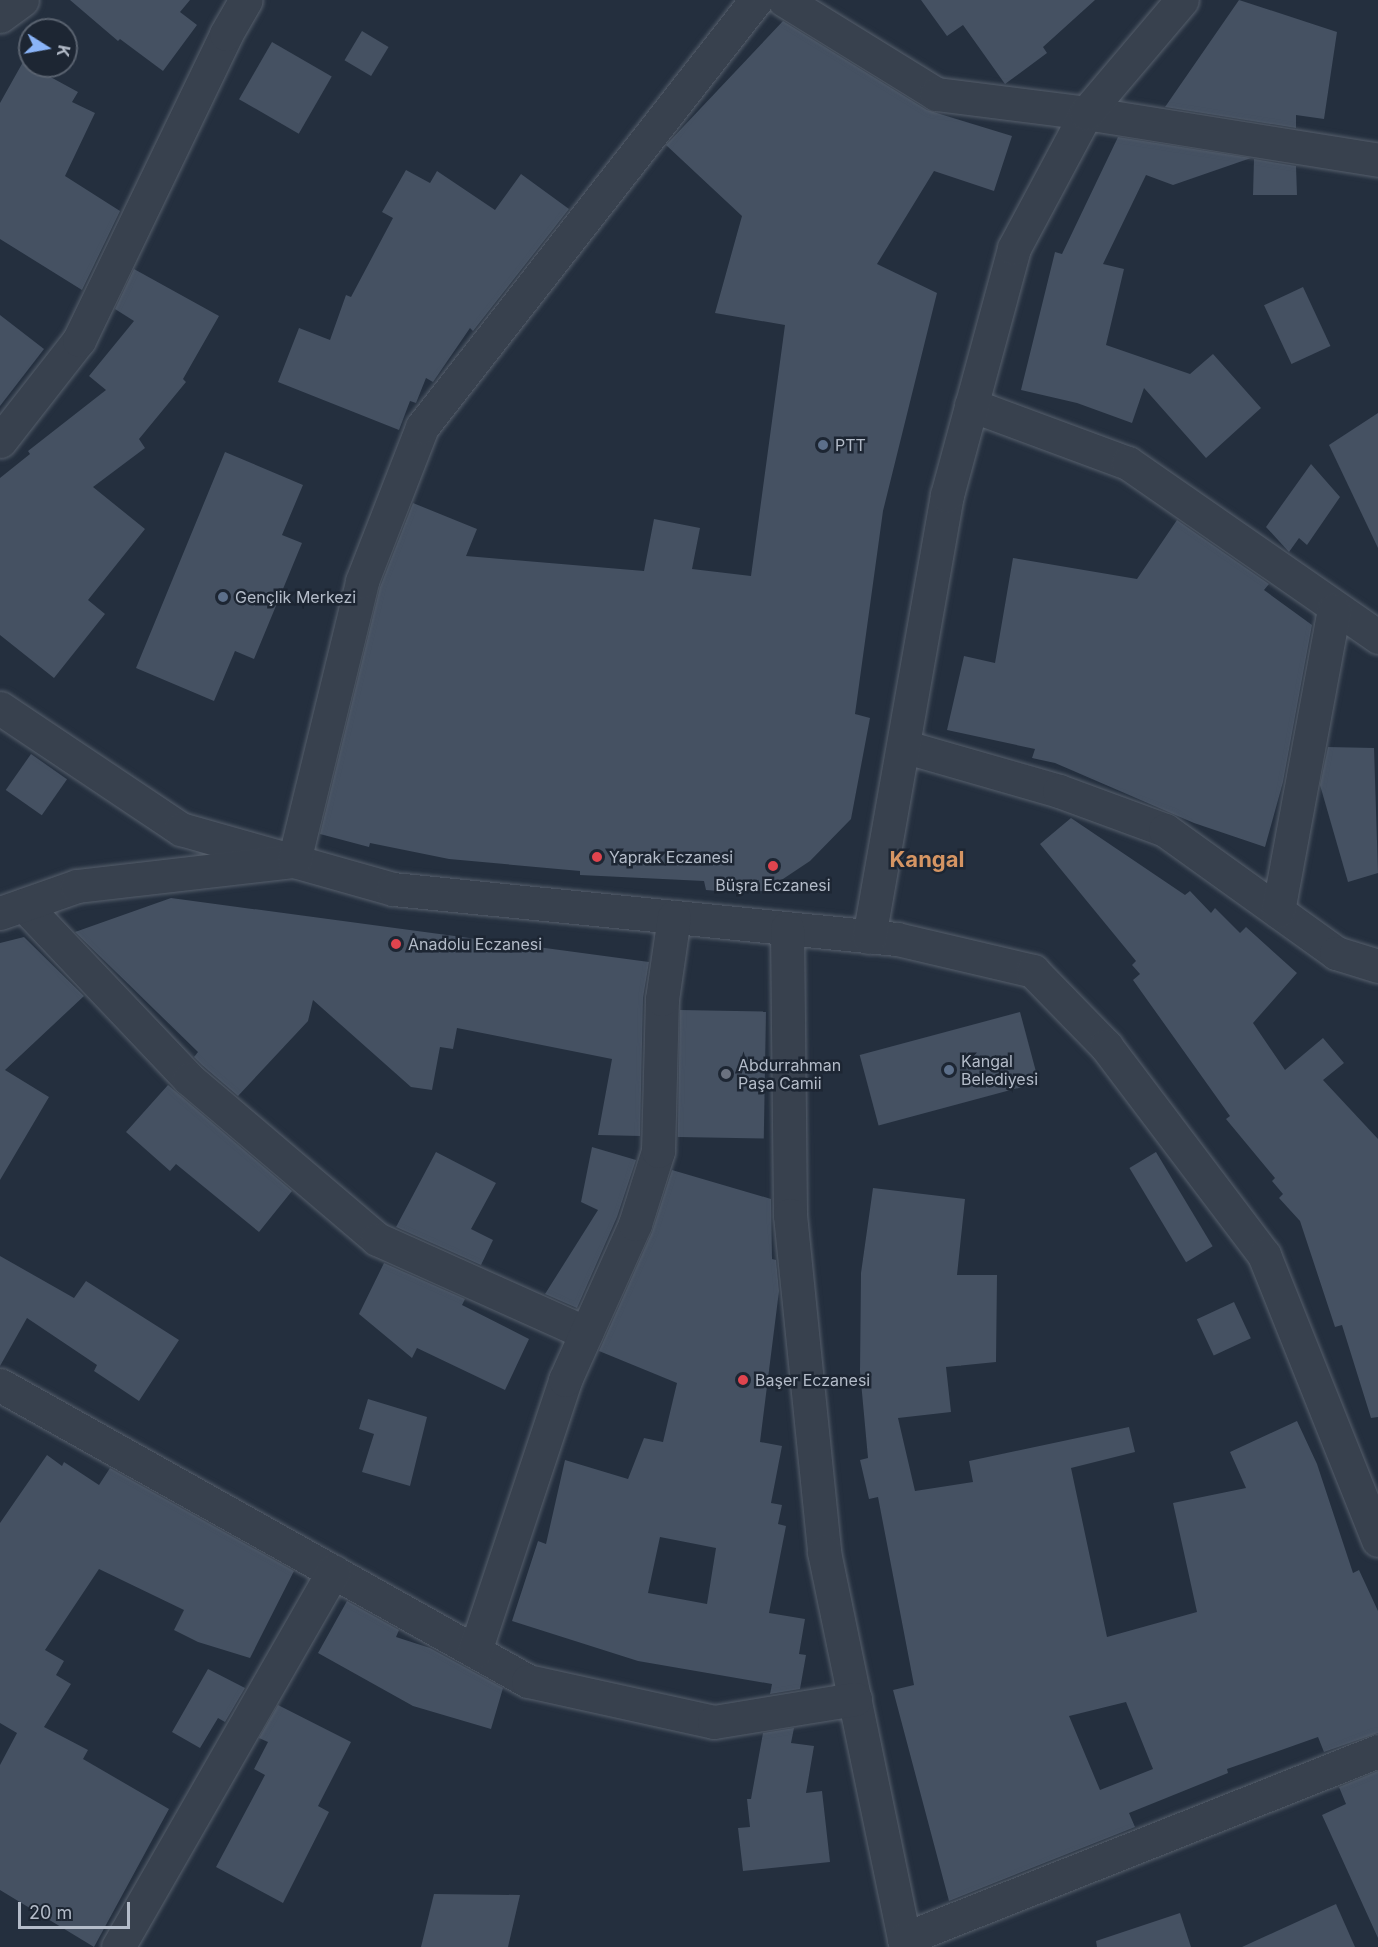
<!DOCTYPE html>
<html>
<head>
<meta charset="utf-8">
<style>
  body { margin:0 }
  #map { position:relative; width:1378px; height:1947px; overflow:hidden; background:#242f3e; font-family:Inter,sans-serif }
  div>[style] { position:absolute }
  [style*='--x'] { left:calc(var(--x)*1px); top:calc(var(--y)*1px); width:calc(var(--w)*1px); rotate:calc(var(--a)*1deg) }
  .building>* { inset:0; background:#455162; transform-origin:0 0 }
  .roads { filter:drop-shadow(0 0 2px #565f6c) drop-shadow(0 0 2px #565f6c) }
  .minor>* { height:33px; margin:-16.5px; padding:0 16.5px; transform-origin:16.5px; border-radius:16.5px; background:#38414e }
  .dots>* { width:16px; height:16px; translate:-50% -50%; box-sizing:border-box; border:3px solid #1d2633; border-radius:50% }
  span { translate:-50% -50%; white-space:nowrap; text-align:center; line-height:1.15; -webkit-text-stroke:5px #1d2633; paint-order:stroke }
  .poi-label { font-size:16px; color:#b4bcc9 }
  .left { translate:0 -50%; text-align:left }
  .district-label { font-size:22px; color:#d59563; font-weight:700 }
  .north { position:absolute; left:18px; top:18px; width:60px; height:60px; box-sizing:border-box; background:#1d2633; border:2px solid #59626f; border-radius:50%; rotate:101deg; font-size:16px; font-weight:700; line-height:24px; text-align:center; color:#b4bcc9 }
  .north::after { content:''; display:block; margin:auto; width:21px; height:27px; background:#8ab4f8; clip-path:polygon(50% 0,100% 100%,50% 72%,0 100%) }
  .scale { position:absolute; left:18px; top:1902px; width:112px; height:27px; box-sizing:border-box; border:3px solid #b4bcc9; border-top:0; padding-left:8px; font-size:18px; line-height:21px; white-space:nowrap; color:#b4bcc9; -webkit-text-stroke:4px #1d2633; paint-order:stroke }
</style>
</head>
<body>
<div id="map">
  <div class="building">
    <div style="clip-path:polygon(70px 0,190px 0,180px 12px,197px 25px,163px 71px,120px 39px,118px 41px)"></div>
    <div style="clip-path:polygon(921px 0,1095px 0,1043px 47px,1047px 53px,1005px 84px,963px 25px,947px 36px)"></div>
    <div style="clip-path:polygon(1239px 0,1337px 32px,1324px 119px,1296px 115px,1296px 128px,1165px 107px)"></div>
    <div style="clip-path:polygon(783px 21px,927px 110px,1012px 136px,994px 191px,934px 171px,877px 264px,937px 293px,883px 511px,855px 714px,870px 718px,851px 819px,810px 861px,765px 891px,729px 892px,706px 890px,704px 881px,580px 875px,580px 871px,449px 859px,370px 843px,369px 847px,320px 834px,380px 587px,413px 503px,477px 529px,466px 556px,644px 571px,654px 519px,700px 528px,692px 569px,751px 576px,785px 325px,715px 313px,742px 216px,666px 145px)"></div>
    <div style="left:362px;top:31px;width:31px;height:34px;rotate:31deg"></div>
    <div style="left:272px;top:42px;width:69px;height:66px;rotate:30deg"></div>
    <div style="clip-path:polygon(23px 62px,78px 92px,72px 102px,95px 113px,65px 176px,120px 211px,82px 290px,0 239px,0 103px)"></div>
    <div style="clip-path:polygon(1118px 137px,1251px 158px,1173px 185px,1146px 175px,1103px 264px,1124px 269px,1106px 345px,1190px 374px,1213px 354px,1261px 408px,1206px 458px,1144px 388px,1132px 423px,1077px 403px,1021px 390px,1055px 252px,1062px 254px)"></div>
    <div style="clip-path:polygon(1254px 159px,1296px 166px,1297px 195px,1253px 195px)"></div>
    <div style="clip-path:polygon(406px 170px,430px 183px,437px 171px,495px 210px,521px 174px,569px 209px,473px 331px,470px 328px,433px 382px,426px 378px,416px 403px,410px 401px,399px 430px,278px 382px,299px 328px,330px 340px,346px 295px,351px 297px,393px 218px,382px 212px)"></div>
    <div style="clip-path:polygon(134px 269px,219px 316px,183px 379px,186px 382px,139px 439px,145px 448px,93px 487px,145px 529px,88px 600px,105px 614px,54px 678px,0 635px,0 478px,30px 454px,28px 451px,106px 390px,89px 376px,134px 321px,115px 309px)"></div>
    <div style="left:1303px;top:287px;width:65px;height:43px;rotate:65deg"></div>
    <div style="clip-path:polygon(0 315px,44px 349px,0 406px)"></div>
    <div style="clip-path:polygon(1378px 413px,1378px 548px,1329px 445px)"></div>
    <div style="clip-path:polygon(225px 452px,303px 485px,282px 535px,302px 543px,254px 659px,235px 651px,214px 701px,136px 668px)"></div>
    <div style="clip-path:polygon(1311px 464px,1340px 497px,1307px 545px,1299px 538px,1289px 552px,1266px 527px)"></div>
    <div style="clip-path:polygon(1177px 520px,1269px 584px,1264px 590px,1312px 625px,1283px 782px,1265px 847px,1194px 823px,1055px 763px,1032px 758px,1035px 749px,947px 730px,964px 656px,995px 663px,1013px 558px,1137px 579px)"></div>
    <div style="clip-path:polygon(1328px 747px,1374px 748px,1378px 873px,1348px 882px,1320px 785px)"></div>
    <div style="left:31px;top:754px;width:44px;height:44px;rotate:35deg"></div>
    <div style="clip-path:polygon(1071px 818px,1185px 895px,1190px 891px,1211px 913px,1215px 908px,1240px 933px,1246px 927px,1297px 973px,1253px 1023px,1285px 1070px,1323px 1038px,1344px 1063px,1323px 1080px,1378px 1139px,1378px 1417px,1371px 1418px,1342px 1325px,1335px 1327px,1300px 1221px,1279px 1198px,1283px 1194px,1272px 1181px,1275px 1178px,1226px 1119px,1230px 1116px,1133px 980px,1140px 974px,1132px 965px,1136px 961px,1040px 844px)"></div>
    <div style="clip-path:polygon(171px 898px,649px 962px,643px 998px,640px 1136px,598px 1135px,612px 1059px,457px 1028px,453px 1049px,440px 1047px,432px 1090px,411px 1087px,313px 1000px,308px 1021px,238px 1096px,202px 1065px,194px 1057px,198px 1052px,75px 932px)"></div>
    <div style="clip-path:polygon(24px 937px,84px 996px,5px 1070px,49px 1097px,0 1180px,0 943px)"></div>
    <div style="left:680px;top:1010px;width:86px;height:127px;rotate:1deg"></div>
    <div style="left:1020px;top:1012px;width:73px;height:166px;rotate:75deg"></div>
    <div style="clip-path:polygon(168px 1085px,292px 1191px,259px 1232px,176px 1164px,170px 1171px,126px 1132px)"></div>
    <div style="clip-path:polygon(592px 1147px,636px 1160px,617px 1217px,577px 1308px,545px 1294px,598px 1210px,581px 1202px)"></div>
    <div style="clip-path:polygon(436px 1152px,496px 1183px,471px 1229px,493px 1240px,481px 1265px,396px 1227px)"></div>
    <div style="left:1156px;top:1152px;width:110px;height:31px;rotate:59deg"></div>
    <div style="clip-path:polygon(evenodd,672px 1170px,771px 1199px,772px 1259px,776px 1260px,779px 1291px,760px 1442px,782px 1446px,771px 1503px,782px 1505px,778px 1524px,786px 1526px,769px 1613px,805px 1619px,799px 1654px,806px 1655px,800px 1689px,770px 1694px,772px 1684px,638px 1661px,512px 1621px,538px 1541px,546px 1544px,565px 1460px,628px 1479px,644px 1438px,663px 1442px,677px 1383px,599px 1351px,652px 1232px,672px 1170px,660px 1537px,716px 1548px,707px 1604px,648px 1593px,660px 1537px)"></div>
    <div style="clip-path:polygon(evenodd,873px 1188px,965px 1199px,957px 1275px,997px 1275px,996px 1362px,946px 1367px,951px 1412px,898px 1418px,915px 1491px,973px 1482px,969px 1461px,1129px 1427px,1135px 1452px,1071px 1468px,1107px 1637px,1197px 1612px,1173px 1503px,1246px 1488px,1230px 1452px,1297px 1421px,1317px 1464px,1353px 1573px,1359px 1570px,1378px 1611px,1378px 1733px,1324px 1752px,1318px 1737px,1227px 1769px,1228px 1773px,1129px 1813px,1135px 1827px,949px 1901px,893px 1690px,914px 1685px,878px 1497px,869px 1499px,860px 1460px,868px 1458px,860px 1371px,861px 1273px,873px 1188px,1126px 1702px,1153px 1769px,1100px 1790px,1069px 1716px,1126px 1702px)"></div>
    <div style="clip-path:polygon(0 1256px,74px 1298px,86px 1281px,179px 1340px,139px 1401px,94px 1371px,97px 1365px,27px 1318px,0 1366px)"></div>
    <div style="clip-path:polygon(384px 1263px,465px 1299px,462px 1305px,529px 1339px,505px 1390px,417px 1348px,412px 1358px,359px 1314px)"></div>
    <div style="left:1234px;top:1302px;width:40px;height:41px;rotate:65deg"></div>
    <div style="clip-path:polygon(368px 1399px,427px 1417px,410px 1486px,362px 1472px,374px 1434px,359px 1429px)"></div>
    <div style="clip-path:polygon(47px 1455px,62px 1466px,64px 1462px,99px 1485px,110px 1468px,294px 1571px,250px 1658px,198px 1642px,174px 1630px,184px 1610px,99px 1569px,45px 1650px,64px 1661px,56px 1675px,71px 1684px,44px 1727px,88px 1750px,83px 1759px,169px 1809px,94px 1947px,0 1890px,0 1765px,17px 1733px,0 1723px,0 1523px)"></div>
    <div style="clip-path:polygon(347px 1601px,399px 1630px,396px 1637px,430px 1648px,503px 1688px,491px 1729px,413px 1706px,318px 1653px)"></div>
    <div style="clip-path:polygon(208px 1669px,245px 1688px,225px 1722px,218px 1718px,200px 1748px,172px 1732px)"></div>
    <div style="clip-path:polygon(278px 1705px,351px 1742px,318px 1806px,329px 1812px,283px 1903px,216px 1867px,265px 1775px,254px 1769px,268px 1742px,259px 1738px)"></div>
    <div style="clip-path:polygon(794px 1728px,791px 1743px,814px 1746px,806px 1793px,822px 1791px,830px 1862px,743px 1871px,738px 1828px,750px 1827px,747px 1799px,751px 1799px,763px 1733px)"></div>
    <div style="clip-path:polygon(1378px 1771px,1378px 1938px,1322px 1815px,1346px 1804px,1339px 1787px)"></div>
    <div style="clip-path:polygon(434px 1894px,520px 1895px,508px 1947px,421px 1947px)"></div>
    <div style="clip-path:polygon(1336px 1904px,1355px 1947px,1242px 1947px)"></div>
    <div style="clip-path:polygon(1180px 1913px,1191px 1947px,1097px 1947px,1096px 1941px)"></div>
  </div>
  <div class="roads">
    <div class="minor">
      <div style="--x:784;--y:0;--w:179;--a:31.7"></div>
      <div style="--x:936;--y:94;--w:151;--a:7.2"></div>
      <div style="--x:1086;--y:113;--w:296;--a:9.1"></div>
      <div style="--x:0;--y:16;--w:27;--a:-36"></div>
      <div style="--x:971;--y:405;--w:167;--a:20.3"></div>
      <div style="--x:1128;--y:463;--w:305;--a:34.8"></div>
      <div style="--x:0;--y:441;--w:128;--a:-52"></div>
      <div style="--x:79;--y:340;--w:339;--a:-64.3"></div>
      <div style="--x:226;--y:34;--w:39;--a:-60"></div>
      <div style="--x:0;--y:708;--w:218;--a:33.8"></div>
      <div style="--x:181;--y:829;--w:220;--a:15.8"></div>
      <div style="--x:393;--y:889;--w:506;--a:5.67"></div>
      <div style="--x:897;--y:939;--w:140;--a:13.2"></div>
      <div style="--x:1033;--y:971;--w:105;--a:45.8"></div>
      <div style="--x:1106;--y:1046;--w:262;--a:52.9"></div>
      <div style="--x:1264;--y:1255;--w:307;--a:68.2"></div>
      <div style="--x:906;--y:747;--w:159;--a:16"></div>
      <div style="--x:1059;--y:791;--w:113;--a:20.2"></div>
      <div style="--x:1165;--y:830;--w:211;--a:35.7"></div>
      <div style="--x:1336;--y:953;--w:44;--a:17.2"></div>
      <div style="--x:24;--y:905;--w:240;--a:46.5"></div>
      <div style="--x:189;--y:1079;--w:247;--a:40.4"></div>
      <div style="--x:377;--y:1239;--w:229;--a:24.2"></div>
      <div style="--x:1278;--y:911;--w:306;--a:-79.5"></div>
      <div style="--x:0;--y:913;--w:82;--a:-19.3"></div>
      <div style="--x:77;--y:886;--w:218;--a:-6.6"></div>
      <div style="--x:294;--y:861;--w:288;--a:-76.3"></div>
      <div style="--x:362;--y:581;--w:165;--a:-68.7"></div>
      <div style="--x:422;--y:427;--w:542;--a:-51.97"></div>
      <div style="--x:787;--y:928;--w:287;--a:89.4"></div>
      <div style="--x:790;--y:1215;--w:339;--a:84.2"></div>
      <div style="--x:824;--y:1552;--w:403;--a:78.3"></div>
      <div style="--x:869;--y:937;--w:449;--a:-80"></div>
      <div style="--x:947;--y:495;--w:256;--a:-74.8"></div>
      <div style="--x:1014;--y:248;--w:153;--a:-61.9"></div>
      <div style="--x:1086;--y:113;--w:148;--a:-49.7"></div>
      <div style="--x:0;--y:1385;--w:605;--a:29.28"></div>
      <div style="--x:528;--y:1681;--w:190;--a:12.4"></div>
      <div style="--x:714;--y:1722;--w:143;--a:-9.3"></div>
      <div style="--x:475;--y:1651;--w:286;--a:-71.6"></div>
      <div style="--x:565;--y:1380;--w:171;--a:-65.8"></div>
      <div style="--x:635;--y:1224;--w:77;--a:-72.5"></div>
      <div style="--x:658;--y:1151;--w:152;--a:-88.5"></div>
      <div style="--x:662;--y:999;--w:83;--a:-81.7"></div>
      <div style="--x:904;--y:1939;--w:510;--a:-21.63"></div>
      <div style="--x:118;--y:1947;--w:433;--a:-60.2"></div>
    </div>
  </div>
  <div class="dots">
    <div style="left:823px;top:445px;background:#5c6f8a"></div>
    <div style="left:223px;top:597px;background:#5c6f8a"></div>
    <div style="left:597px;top:857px;background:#e0444e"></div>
    <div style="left:773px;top:866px;background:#e0444e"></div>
    <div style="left:396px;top:944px;background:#e0444e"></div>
    <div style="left:949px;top:1070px;background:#5c6f8a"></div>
    <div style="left:726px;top:1074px;background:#6b7280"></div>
    <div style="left:743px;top:1380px;background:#e0444e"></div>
  </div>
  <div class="poi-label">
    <span class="left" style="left:835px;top:445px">PTT</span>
    <span class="left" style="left:235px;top:597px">Gençlik Merkezi</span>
    <span class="left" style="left:609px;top:857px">Yaprak Eczanesi</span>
    <span style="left:773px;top:885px">Büşra Eczanesi</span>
    <span class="left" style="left:408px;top:944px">Anadolu Eczanesi</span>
    <span class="left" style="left:961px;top:1070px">Kangal<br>Belediyesi</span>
    <span class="left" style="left:738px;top:1074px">Abdurrahman<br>Paşa Camii</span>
    <span class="left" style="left:755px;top:1380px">Başer Eczanesi</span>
  </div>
  <div class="district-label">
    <span style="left:927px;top:860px">Kangal</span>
  </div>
  <div class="north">K</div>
  <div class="scale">20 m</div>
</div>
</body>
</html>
